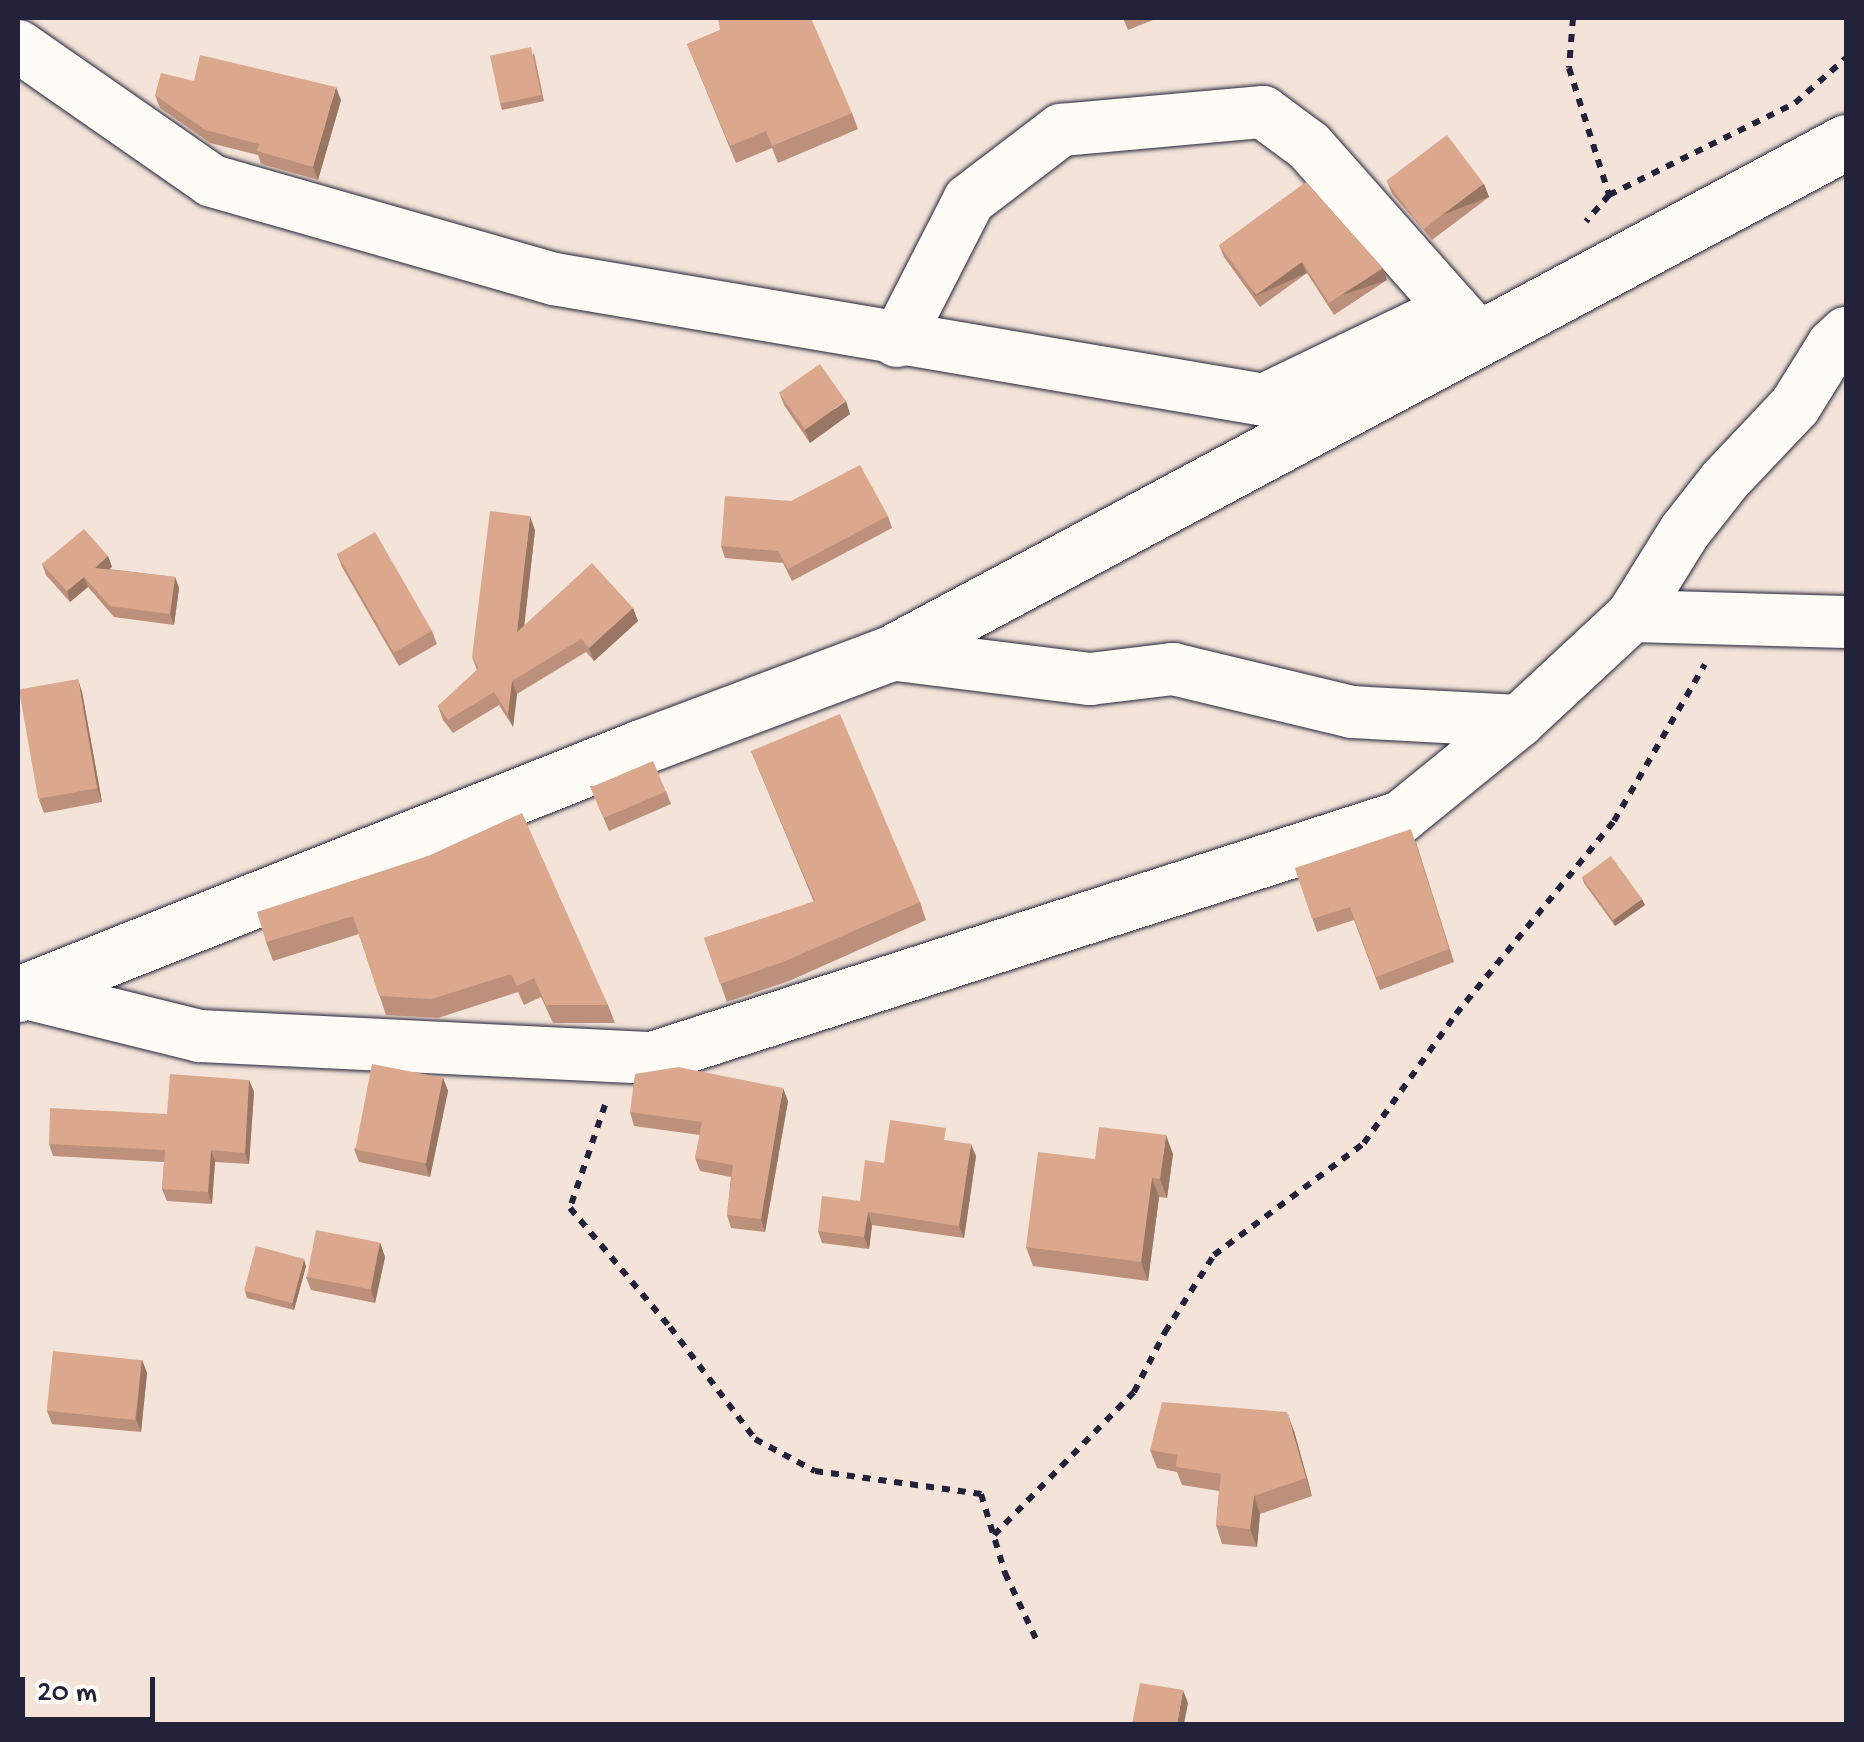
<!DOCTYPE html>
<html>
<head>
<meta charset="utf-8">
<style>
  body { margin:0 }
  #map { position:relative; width:1864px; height:1742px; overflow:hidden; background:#f3e3d8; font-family:"Gochi Hand",sans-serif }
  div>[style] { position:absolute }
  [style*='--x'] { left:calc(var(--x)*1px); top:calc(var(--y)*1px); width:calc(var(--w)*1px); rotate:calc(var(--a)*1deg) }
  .path>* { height:6px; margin-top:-3px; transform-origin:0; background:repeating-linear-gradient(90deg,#22223b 0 8px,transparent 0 16px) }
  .roads { filter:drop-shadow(0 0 2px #22223b) drop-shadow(0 0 2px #22223b) }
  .street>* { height:52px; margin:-26px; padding:0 26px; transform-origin:26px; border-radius:26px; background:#fdfcf7 }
  .secondary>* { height:55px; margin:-27.5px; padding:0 27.5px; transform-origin:27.5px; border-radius:27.5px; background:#fdfcf7 }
  .wall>* { inset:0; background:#bc907a }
  .shaded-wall>* { inset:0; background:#997663; transform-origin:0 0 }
  .building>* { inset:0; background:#dba88e; transform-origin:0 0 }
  span { translate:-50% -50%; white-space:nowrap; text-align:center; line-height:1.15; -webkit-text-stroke:10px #fdfcf7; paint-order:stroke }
  .frame { position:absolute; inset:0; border:20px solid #22223b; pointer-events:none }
  .scale { position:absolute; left:20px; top:1677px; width:135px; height:45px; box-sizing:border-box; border:5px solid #22223b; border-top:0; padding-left:12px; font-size:30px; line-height:35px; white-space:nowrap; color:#22223b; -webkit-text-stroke:8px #fdfcf7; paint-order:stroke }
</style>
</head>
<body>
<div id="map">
  <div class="path">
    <div style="--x:1573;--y:18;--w:50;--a:94.6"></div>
    <div style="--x:1569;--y:68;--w:133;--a:72.5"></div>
    <div style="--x:1609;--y:195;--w:35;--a:131"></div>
    <div style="--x:1609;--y:195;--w:208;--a:-26.3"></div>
    <div style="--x:1795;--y:103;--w:68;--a:-41.4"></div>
    <div style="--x:605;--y:1105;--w:109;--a:108.8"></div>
    <div style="--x:570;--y:1208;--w:155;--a:50"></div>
    <div style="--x:670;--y:1327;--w:141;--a:52.8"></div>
    <div style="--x:755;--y:1439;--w:68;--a:28.1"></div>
    <div style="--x:815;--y:1471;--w:168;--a:7.9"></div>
    <div style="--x:981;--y:1494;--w:83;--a:73.1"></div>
    <div style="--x:1005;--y:1573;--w:77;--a:64.8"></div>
    <div style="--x:994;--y:1535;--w:200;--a:-45.6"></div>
    <div style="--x:1134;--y:1392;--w:68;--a:-62.7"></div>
    <div style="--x:1165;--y:1332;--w:91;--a:-57.5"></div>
    <div style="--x:1214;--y:1255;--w:187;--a:-36.7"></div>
    <div style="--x:1364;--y:1143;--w:158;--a:-54.5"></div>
    <div style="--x:1456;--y:1014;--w:249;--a:-50.7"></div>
    <div style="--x:1614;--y:821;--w:181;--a:-59.9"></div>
  </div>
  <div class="roads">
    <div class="street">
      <div style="--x:18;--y:46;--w:236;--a:34.8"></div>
      <div style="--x:212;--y:181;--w:356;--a:16"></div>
      <div style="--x:554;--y:279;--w:720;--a:9.67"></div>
      <div style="--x:1264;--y:400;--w:210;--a:-25.7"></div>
      <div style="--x:1453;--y:309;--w:41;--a:47"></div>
      <div style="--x:897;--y:341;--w:158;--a:-62.9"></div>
      <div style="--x:969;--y:200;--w:116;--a:-37.3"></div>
      <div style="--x:1061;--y:130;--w:203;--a:-5.1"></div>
      <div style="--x:1263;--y:112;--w:57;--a:36.5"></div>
      <div style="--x:1309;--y:146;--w:217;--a:48.5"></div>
      <div style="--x:1632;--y:616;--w:214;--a:1.6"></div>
      <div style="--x:889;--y:654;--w:203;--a:7.1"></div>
      <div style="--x:1090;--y:679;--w:84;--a:-6.9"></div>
      <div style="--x:1173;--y:669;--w:184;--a:13.5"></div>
      <div style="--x:1352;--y:712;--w:167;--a:3.1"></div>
      <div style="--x:22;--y:992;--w:183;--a:13.9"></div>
      <div style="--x:200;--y:1036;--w:453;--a:2.8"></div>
      <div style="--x:652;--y:1058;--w:787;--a:-17.84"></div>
      <div style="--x:1401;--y:817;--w:152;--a:-39.1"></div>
      <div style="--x:1519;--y:721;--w:154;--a:-42.9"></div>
      <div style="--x:1632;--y:616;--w:100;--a:-58.1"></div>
      <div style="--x:1685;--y:531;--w:65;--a:-51.9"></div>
      <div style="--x:1725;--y:480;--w:102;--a:-46.6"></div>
      <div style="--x:1795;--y:406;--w:72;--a:-58.1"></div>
      <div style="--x:1833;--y:345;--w:18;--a:-43"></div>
    </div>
    <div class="secondary">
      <div style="--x:18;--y:994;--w:670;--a:-21.63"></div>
      <div style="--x:641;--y:747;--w:265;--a:-20.6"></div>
      <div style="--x:889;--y:654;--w:1085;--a:-28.15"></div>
    </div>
  </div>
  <div class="wall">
    <div style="clip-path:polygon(1123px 18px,1158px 18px,1128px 30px)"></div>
    <div style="clip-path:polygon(720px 30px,852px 113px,858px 129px,778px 163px,772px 148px,736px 163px,687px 44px)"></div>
    <div style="clip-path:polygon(534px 53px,544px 101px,502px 110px,500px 103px)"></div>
    <div style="clip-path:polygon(194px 81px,341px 100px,318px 180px,261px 164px,258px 155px,210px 143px,160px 108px,155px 95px)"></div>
    <div style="clip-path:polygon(1387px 181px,1484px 184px,1489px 197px,1432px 240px,1392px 194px)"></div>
    <div style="clip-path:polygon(1219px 245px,1383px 268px,1387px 280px,1334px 315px,1307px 273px,1260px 307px,1224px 257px)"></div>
    <div style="clip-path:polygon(779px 392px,850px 414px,810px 443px,784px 405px)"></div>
    <div style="clip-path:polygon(888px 516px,892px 528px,792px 581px,783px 563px,725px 558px,721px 546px)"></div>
    <div style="clip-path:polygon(535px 530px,524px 626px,633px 608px,638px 621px,594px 661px,586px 652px,517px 694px,513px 727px,499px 705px,453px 733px,443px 720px,438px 706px,477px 670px,472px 657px)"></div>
    <div style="clip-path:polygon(337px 554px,432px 631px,437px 644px,399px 666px,342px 567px)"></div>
    <div style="clip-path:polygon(108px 556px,112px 567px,109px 569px,175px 577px,179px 588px,174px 625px,114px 617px,88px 587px,70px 602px,46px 575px,42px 564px)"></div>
    <div style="clip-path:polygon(82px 692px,102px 802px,44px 813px,39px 800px)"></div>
    <div style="clip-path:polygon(751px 751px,920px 902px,926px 920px,789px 981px,727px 1002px,704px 938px,814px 902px)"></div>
    <div style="clip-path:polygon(590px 786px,666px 791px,671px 804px,609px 831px)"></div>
    <div style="clip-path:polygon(1416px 842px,1454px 962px,1380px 990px,1354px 920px,1317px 932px,1295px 868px)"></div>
    <div style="clip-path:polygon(428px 856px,608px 1005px,615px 1023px,553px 1023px,541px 997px,524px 1005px,518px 992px,438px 1018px,386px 1015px,359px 934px,273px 961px,266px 942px)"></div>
    <div style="clip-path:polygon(1582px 877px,1645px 905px,1615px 926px,1584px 883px)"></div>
    <div style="clip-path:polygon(443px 1078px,448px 1091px,430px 1177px,359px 1162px,354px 1149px)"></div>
    <div style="clip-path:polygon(249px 1080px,254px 1092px,249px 1164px,215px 1162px,212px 1204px,167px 1201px,162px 1189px,164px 1162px,53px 1156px,49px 1144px,167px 1114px)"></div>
    <div style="clip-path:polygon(788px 1101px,765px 1232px,731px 1228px,727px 1215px,731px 1177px,700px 1171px,695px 1158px,700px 1135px,634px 1126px,630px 1112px)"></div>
    <div style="clip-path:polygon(950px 1141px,976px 1156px,964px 1238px,872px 1225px,869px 1249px,822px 1243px,818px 1231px,860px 1201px,884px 1163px)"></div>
    <div style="clip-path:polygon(1173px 1154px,1167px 1198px,1159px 1197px,1148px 1281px,1033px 1266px,1026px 1247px,1095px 1159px)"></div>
    <div style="clip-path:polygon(380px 1243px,385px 1257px,375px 1303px,311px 1290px,306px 1277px)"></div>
    <div style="clip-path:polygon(306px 1266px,294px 1310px,247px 1298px,245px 1291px)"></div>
    <div style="clip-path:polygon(142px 1360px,147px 1373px,141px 1432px,52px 1424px,47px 1411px)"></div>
    <div style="clip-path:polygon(1294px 1431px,1312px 1496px,1260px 1514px,1257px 1547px,1222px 1544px,1216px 1525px,1219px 1491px,1182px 1485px,1177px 1472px,1157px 1468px,1150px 1450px)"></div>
  </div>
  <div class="shaded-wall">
    <div style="clip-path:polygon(336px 87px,341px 100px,318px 180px,313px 167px)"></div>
    <div style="left:1484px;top:184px;width:14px;height:71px;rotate:69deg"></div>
    <div style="left:1302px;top:262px;width:12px;height:57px;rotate:66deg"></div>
    <div style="left:1383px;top:268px;width:13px;height:64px;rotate:72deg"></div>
    <div style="clip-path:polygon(846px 401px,850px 414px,810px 443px,805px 430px)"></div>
    <div style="clip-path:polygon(530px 516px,535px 530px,522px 646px,517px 632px)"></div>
    <div style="clip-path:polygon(108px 556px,112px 567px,98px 578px,95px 568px)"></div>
    <div style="clip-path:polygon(84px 577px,88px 587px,70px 602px,67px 591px)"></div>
    <div style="clip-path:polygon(175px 577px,179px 588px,174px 625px,170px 614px)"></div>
    <div style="clip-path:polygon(633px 608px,638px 621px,594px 661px,589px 648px)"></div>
    <div style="clip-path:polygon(78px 679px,82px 692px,102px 802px,97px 788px)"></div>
    <div style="clip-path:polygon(512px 681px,517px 694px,513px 727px,508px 714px)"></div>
    <div style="clip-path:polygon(1642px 899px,1645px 905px,1615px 926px,1613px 920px)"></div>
    <div style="clip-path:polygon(443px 1078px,448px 1091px,430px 1177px,425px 1164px)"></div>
    <div style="clip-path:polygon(249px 1080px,254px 1092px,249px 1164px,245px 1153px)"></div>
    <div style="clip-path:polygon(783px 1088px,788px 1101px,765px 1232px,761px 1219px)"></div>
    <div style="clip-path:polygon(1166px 1135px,1173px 1154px,1167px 1198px,1160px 1179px)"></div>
    <div style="clip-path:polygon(971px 1144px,976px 1156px,964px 1238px,959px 1226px)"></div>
    <div style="clip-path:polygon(211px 1150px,215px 1162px,212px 1204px,208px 1192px)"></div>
    <div style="clip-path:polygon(1152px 1178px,1159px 1197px,1148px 1281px,1141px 1262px)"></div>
    <div style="clip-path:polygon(868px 1212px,872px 1225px,869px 1249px,864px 1237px)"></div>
    <div style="clip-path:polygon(380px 1243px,385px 1257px,375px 1303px,371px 1290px)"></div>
    <div style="clip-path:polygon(304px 1259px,306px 1266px,294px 1310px,292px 1303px)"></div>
    <div style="clip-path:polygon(142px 1360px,147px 1373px,141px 1432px,136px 1419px)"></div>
    <div style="clip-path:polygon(1287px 1412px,1294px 1431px,1312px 1496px,1306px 1478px)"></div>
    <div style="clip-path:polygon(1254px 1496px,1260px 1514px,1257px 1547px,1250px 1529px)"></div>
    <div style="clip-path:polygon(1183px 1690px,1188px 1703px,1184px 1724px,1177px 1724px)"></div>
  </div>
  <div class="building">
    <div style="clip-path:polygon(718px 18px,811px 18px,852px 113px,772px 146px,766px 131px,730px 146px,687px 44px,720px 30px)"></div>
    <div style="left:531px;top:47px;width:49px;height:42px;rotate:78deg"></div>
    <div style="clip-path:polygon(200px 55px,336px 87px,313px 167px,257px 151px,259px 144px,205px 130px,155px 95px,161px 73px,194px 81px)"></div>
    <div style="left:1447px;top:135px;width:61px;height:76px;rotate:53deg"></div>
    <div style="clip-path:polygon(1306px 182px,1383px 268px,1329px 303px,1302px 262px,1256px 295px,1219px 245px)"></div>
    <div style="left:820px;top:364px;width:45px;height:50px;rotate:55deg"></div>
    <div style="clip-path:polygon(860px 465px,888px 516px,788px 569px,778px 551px,721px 546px,725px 496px,791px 501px)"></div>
    <div style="clip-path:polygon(490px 511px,530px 516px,517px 632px,592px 563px,633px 608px,589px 648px,581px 639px,512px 681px,508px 714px,494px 692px,448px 720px,438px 706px,479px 668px,472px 657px)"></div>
    <div style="clip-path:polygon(84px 529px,108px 556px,95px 568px,175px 577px,170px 614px,110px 606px,84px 577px,67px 591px,42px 564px)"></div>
    <div style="left:375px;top:532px;width:114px;height:44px;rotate:60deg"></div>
    <div style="left:78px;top:679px;width:111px;height:60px;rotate:80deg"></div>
    <div style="clip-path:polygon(840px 714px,920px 902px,783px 962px,720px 984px,704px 938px,815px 901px,751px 751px)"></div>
    <div style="left:653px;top:761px;width:33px;height:68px;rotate:67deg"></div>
    <div style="clip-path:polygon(522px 813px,608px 1005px,546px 1005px,534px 978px,517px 986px,511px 974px,432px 999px,379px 996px,353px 916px,266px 942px,257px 912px,428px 856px)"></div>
    <div style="clip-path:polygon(1411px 829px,1449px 949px,1376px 977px,1350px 907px,1312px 919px,1295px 868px)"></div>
    <div style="left:1611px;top:856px;width:53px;height:36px;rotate:54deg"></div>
    <div style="left:372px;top:1064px;width:72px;height:87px;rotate:11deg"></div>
    <div style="clip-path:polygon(678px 1067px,783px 1088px,761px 1219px,727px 1215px,733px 1165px,695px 1158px,702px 1122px,630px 1112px,635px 1074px)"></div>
    <div style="clip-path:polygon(170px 1074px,249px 1080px,245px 1153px,211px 1150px,208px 1192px,162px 1189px,165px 1150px,49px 1144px,50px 1108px,167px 1114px)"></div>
    <div style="clip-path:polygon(890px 1120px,946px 1128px,944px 1140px,971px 1144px,959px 1226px,868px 1212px,864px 1237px,818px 1231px,822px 1196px,860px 1201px,865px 1160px,884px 1163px)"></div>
    <div style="clip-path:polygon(1099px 1127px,1166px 1135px,1160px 1179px,1152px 1178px,1141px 1262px,1026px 1247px,1038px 1152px,1095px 1159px)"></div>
    <div style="left:316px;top:1230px;width:65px;height:48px;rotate:11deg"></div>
    <div style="left:256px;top:1246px;width:50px;height:46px;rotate:15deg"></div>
    <div style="left:53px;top:1351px;width:89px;height:60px;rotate:6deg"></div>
    <div style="clip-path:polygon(1162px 1402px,1287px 1412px,1306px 1478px,1254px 1496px,1250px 1529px,1216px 1525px,1221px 1474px,1176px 1467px,1177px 1455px,1150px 1450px)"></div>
    <div style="clip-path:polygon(1140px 1683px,1183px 1690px,1177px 1724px,1132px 1724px)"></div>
  </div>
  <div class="frame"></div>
  <div class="scale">20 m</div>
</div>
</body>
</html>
